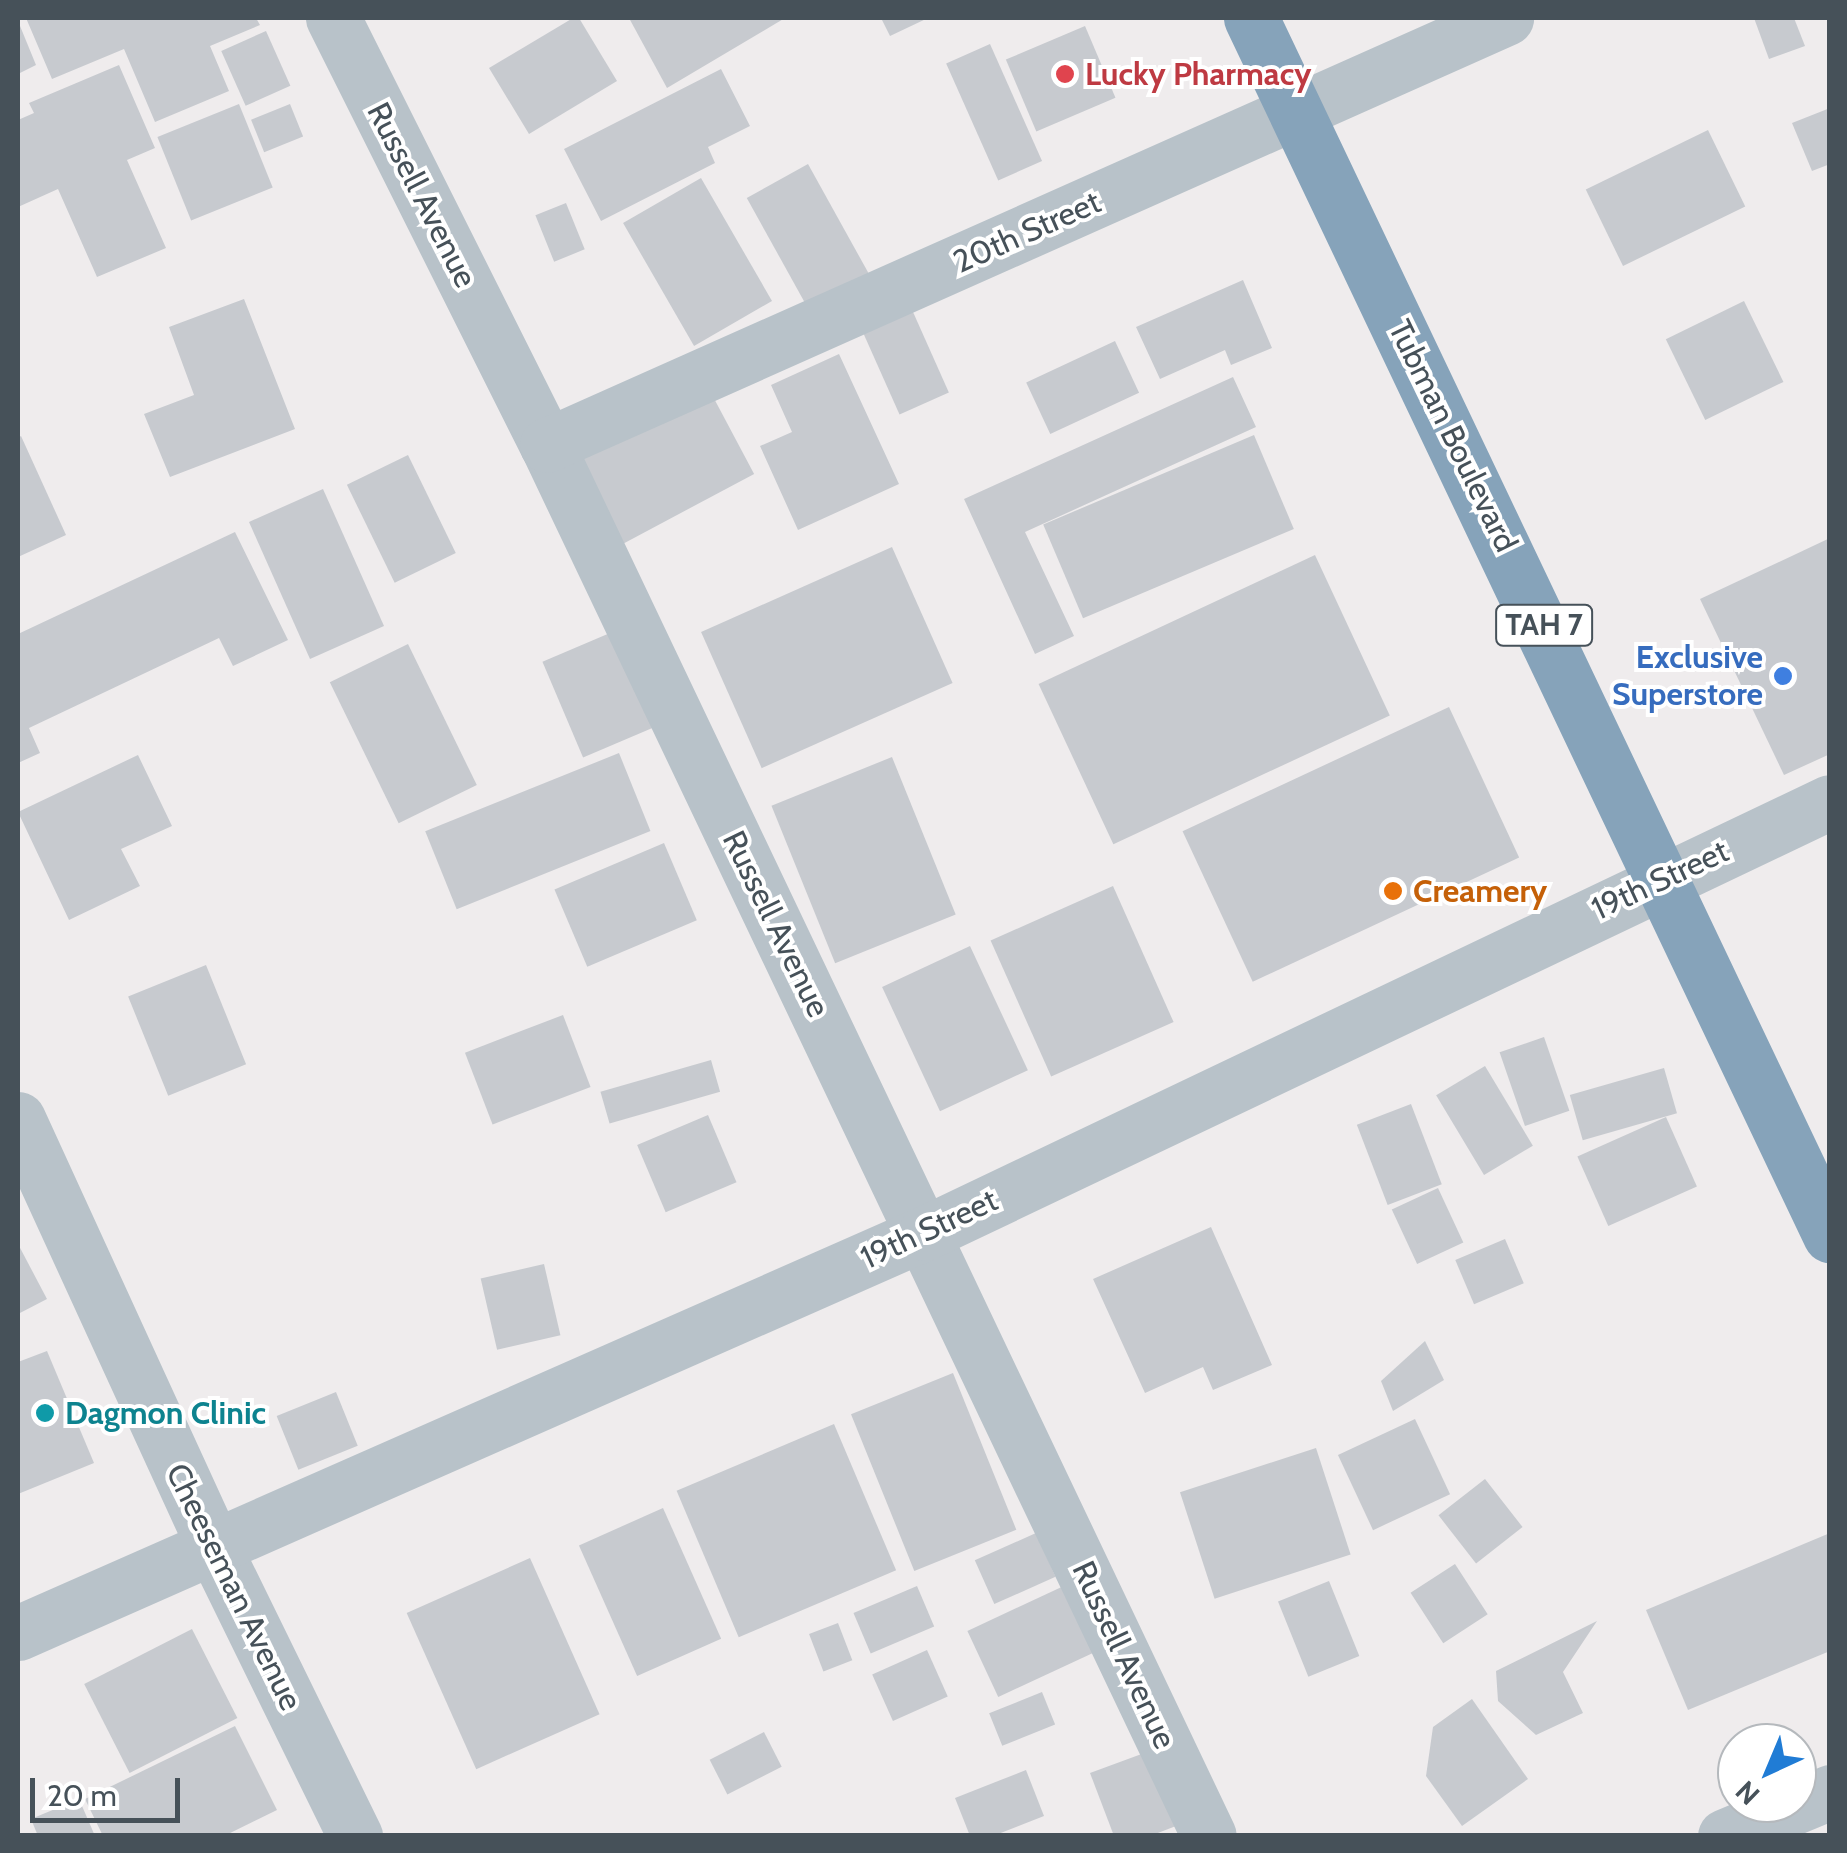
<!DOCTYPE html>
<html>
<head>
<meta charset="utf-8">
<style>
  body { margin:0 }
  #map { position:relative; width:1847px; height:1853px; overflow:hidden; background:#efeced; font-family:Cabin,sans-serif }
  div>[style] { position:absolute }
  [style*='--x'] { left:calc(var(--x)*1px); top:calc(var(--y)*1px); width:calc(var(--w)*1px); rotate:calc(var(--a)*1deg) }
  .building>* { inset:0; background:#c7cacf; transform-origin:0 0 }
  .minor>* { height:55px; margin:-27.5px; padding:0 27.5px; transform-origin:27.5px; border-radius:27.5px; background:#b8c2c9 }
  .highway>* { height:55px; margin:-27.5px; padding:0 27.5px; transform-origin:27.5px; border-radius:27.5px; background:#86a3ba }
  .dots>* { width:28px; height:28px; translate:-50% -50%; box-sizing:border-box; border:5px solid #fff; border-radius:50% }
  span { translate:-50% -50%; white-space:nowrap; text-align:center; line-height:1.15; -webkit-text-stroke:8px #fff; paint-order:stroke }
  .shield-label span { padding:2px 8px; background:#fff; border:2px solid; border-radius:8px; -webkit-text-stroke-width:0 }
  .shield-label { font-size:30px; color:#465159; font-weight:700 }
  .health-label { font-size:32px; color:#be3a42; font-weight:700 }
  .left { translate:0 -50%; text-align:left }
  .street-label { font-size:32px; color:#465159 }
  .shop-label { font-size:32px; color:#366cbe; font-weight:700 }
  .right { translate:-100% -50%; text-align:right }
  .food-label { font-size:32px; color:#c56008; font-weight:700 }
  .culture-label { font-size:32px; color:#0d838f; font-weight:700 }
  .frame { position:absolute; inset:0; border:20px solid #465159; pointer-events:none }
  .north { position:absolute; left:1717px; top:1723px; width:100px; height:100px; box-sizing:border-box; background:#fff; border:2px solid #b5b9bd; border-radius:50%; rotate:224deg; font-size:28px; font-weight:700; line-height:40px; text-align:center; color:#465159 }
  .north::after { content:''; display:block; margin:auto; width:35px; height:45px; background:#207cd5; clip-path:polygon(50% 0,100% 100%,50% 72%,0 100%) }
  .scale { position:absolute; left:30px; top:1778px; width:150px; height:45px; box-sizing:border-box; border:5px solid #465159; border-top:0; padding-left:12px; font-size:30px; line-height:35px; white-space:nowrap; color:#465159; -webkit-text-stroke:8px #fff; paint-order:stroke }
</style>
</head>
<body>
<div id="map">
  <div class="building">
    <div style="clip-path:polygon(26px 18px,256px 18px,260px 25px,210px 46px,229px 91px,155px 122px,124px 49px,52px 79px)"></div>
    <div style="clip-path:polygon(573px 18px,579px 18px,617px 81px,529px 134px,489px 68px)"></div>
    <div style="clip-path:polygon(629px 18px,785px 18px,667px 88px)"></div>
    <div style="clip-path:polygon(881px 18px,928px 18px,890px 36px)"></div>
    <div style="clip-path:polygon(1754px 18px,1794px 18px,1805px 46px,1769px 59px)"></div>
    <div style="clip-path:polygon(18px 21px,36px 65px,18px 74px)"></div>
    <div style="left:1085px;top:26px;width:78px;height:86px;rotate:67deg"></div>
    <div style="left:266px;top:31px;width:60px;height:49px;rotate:66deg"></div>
    <div style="left:990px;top:44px;width:128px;height:48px;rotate:66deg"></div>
    <div style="clip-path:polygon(119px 65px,155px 148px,127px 160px,166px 248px,97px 277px,58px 189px,18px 207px,18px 120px,34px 113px,29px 103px)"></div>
    <div style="clip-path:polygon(721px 69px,750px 126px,708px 147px,715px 163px,601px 221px,564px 149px)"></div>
    <div style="left:239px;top:104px;width:90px;height:88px;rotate:68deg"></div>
    <div style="left:290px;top:104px;width:35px;height:42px;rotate:68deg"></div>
    <div style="clip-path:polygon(1830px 108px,1830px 164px,1812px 171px,1792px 123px)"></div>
    <div style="left:1708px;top:130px;width:85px;height:136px;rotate:64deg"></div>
    <div style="left:808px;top:164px;width:135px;height:70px;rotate:61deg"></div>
    <div style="left:701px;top:178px;width:142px;height:90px;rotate:60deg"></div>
    <div style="left:566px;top:203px;width:50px;height:33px;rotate:68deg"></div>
    <div style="clip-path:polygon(1243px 280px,1272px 348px,1231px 365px,1225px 350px,1160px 379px,1136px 327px)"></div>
    <div style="clip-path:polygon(244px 299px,295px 429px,170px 477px,144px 414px,194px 395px,169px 327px)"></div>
    <div style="left:1744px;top:301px;width:90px;height:87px;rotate:64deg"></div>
    <div style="left:909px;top:303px;width:98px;height:54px;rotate:66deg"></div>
    <div style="left:1115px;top:341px;width:57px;height:98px;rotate:65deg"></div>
    <div style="clip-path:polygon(839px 354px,899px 484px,798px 530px,760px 446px,792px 432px,771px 385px)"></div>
    <div style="clip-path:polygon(1233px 377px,1256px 427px,1025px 532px,1074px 636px,1035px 654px,964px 499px)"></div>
    <div style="left:710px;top:391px;width:94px;height:151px;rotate:62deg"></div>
    <div style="left:1254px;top:435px;width:102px;height:229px;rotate:67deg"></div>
    <div style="clip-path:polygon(21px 436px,66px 535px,18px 557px,18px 438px)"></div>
    <div style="left:408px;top:455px;width:109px;height:68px;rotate:64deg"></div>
    <div style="left:323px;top:489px;width:150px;height:81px;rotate:66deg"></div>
    <div style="clip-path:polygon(235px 532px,288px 640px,233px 666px,219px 638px,29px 728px,40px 753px,18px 763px,18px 634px)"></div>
    <div style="clip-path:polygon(1830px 538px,1830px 754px,1784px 775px,1700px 599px)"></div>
    <div style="left:892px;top:547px;width:149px;height:209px;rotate:66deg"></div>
    <div style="left:1315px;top:555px;width:177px;height:305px;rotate:65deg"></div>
    <div style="left:617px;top:630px;width:104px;height:81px;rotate:67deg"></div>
    <div style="left:408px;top:644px;width:157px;height:87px;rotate:64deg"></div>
    <div style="left:1449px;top:707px;width:166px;height:294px;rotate:65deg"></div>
    <div style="left:619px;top:753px;width:84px;height:209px;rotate:68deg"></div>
    <div style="clip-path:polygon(138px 755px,172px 826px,121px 849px,140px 886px,69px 920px,18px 812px)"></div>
    <div style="left:892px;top:757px;width:170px;height:130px;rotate:68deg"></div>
    <div style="left:664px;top:843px;width:84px;height:119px;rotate:67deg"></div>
    <div style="left:1113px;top:886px;width:149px;height:134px;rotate:66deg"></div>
    <div style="left:970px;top:946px;width:137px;height:97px;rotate:65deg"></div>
    <div style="left:206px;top:965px;width:107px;height:84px;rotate:68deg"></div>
    <div style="left:563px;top:1015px;width:77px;height:105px;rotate:69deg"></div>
    <div style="left:1544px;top:1037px;width:78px;height:47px;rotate:71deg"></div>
    <div style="left:711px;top:1060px;width:33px;height:115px;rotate:74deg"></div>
    <div style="left:1485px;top:1066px;width:93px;height:57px;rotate:59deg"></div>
    <div style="left:1664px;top:1068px;width:47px;height:98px;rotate:74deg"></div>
    <div style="left:1411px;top:1104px;width:86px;height:58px;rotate:69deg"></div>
    <div style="left:708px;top:1115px;width:73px;height:77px;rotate:67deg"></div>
    <div style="left:1666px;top:1117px;width:76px;height:97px;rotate:66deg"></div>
    <div style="left:1438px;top:1188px;width:60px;height:51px;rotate:65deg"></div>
    <div style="clip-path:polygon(1211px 1227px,1272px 1365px,1213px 1390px,1203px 1367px,1145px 1393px,1093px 1279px)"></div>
    <div style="left:1505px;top:1239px;width:48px;height:54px;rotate:67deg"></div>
    <div style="clip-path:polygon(18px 1244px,47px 1299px,18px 1314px)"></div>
    <div style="left:544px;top:1264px;width:73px;height:65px;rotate:77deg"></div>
    <div style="clip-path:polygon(1425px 1341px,1444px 1380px,1393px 1411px,1381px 1381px)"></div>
    <div style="clip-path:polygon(47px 1351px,94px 1463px,18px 1494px,18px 1362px)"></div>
    <div style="left:953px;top:1373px;width:169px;height:110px;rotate:68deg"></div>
    <div style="left:336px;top:1392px;width:58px;height:64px;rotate:68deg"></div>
    <div style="left:1415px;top:1419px;width:83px;height:85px;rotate:65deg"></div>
    <div style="left:834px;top:1424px;width:159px;height:171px;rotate:67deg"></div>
    <div style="left:1316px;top:1448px;width:112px;height:143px;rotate:72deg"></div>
    <div style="left:1485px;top:1479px;width:61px;height:59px;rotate:52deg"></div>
    <div style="left:663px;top:1508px;width:143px;height:92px;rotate:66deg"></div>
    <div style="left:1036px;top:1533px;width:48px;height:67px;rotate:66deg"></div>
    <div style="clip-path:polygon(1830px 1533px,1830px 1651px,1688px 1710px,1646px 1610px)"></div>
    <div style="left:530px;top:1558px;width:171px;height:135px;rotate:66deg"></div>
    <div style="left:1455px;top:1564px;width:60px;height:53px;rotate:57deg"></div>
    <div style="left:1329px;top:1581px;width:81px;height:55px;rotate:68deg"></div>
    <div style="left:1068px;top:1584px;width:73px;height:111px;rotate:65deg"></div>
    <div style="left:917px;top:1586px;width:44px;height:69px;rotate:67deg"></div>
    <div style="clip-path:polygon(1597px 1621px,1563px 1672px,1583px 1713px,1536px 1735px,1498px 1701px,1496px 1671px)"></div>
    <div style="left:838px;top:1623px;width:40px;height:31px;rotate:69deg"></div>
    <div style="left:192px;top:1629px;width:100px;height:121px;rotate:63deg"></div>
    <div style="left:927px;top:1650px;width:51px;height:60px;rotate:66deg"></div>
    <div style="left:1042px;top:1692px;width:35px;height:57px;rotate:68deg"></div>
    <div style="clip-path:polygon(1472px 1699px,1528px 1779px,1462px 1826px,1426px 1776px,1433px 1727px)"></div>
    <div style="clip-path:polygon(235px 1726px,277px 1810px,224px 1836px,103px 1836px,85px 1799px)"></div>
    <div style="left:764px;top:1732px;width:39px;height:61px;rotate:63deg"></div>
    <div style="clip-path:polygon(1147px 1752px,1176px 1826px,1150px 1836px,1114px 1836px,1090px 1773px)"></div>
    <div style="clip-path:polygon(1026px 1770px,1044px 1816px,993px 1836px,970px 1836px,955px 1798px)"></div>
    <div style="clip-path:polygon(79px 1799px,95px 1836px,38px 1836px,31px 1819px)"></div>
  </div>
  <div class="minor">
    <div style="--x:333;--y:18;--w:478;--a:63.4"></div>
    <div style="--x:547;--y:445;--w:1540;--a:64.55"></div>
    <div style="--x:547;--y:445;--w:1050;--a:-24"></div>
    <div style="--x:18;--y:1119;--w:472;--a:65.4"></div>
    <div style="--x:214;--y:1548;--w:321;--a:63.9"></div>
    <div style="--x:18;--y:1633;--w:991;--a:-23.8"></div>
    <div style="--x:925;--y:1233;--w:1002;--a:-25.47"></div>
    <div style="--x:1725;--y:1836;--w:114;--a:-22.7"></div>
  </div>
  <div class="highway">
    <div style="--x:1251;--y:18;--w:1348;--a:64.56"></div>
  </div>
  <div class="dots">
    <div style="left:1065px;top:74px;background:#e0444e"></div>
    <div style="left:1783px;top:676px;background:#3f7fe0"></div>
    <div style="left:1393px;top:891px;background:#e8710a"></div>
    <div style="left:45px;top:1413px;background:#0f9aa8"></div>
  </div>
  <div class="shield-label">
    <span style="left:1544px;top:625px">TAH 7</span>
  </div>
  <div class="health-label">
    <span class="left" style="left:1085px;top:74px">Lucky Pharmacy</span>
  </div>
  <div class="street-label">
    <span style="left:422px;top:195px;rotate:63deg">Russell Avenue</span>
    <span style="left:1027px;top:232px;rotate:-24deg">20th Street</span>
    <span style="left:1453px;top:436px;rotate:64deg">Tubman Boulevard</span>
    <span style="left:1660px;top:880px;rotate:-25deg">19th Street</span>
    <span style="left:776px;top:924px;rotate:64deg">Russell Avenue</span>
    <span style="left:929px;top:1229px;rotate:-25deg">19th Street</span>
    <span style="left:234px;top:1587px;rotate:64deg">Cheeseman Avenue</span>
    <span style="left:1124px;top:1655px;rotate:65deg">Russell Avenue</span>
  </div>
  <div class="shop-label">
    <span class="right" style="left:1763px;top:676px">Exclusive<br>Superstore</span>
  </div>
  <div class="food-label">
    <span class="left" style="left:1413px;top:891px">Creamery</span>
  </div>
  <div class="culture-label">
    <span class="left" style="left:65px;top:1413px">Dagmon Clinic</span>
  </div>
  <div class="frame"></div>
  <div class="north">N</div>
  <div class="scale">20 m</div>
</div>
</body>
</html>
